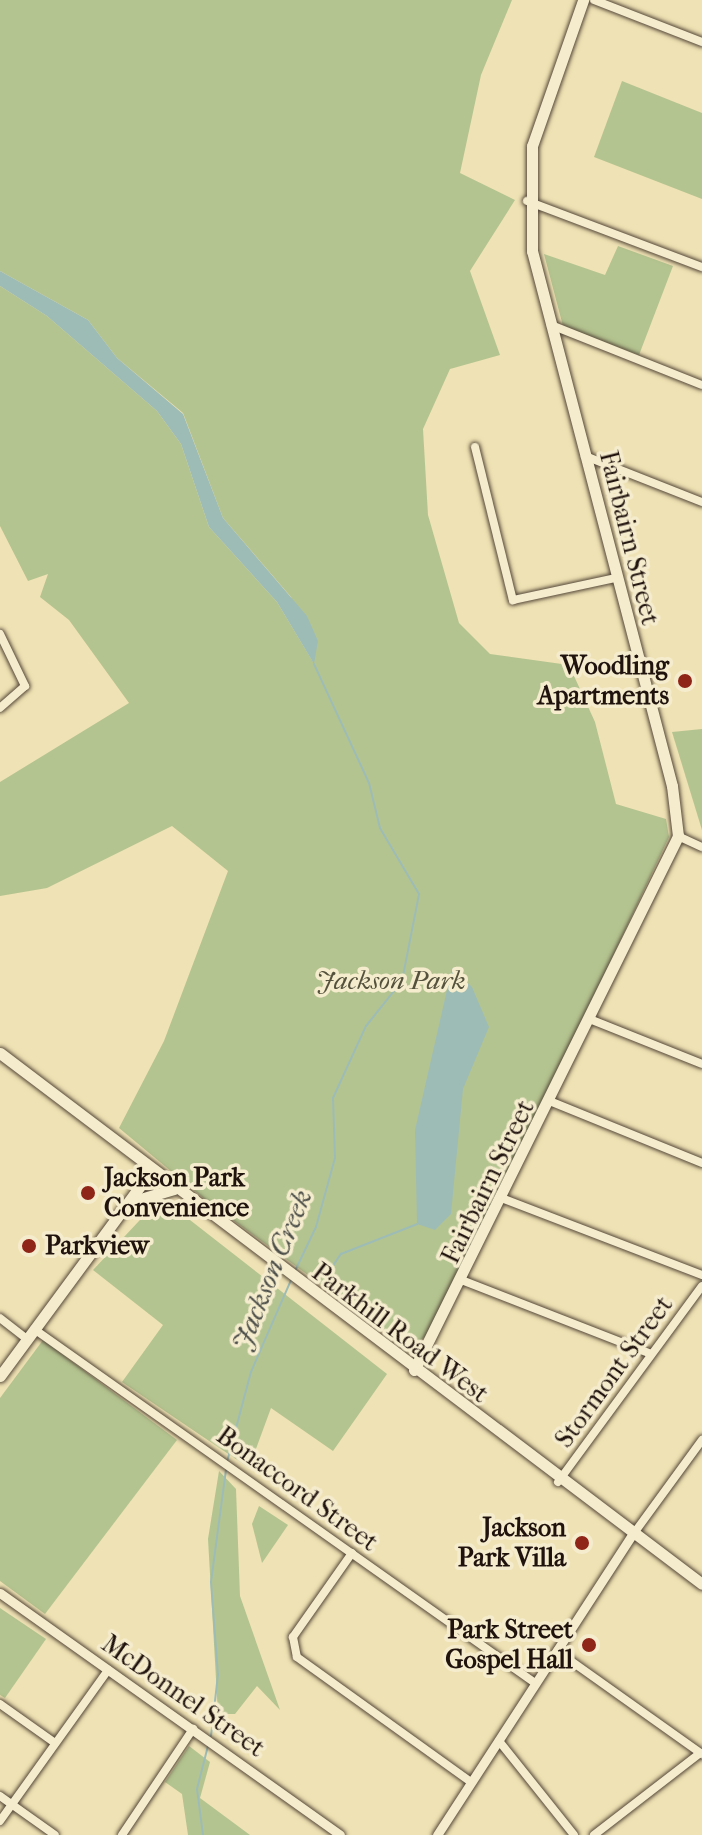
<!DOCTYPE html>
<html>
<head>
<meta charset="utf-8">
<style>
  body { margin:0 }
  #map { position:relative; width:702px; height:1835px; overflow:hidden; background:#efe2b4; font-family:"IM FELL French Canon",serif }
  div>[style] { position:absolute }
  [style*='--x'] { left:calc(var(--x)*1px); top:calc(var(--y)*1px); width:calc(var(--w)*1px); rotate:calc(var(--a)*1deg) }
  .green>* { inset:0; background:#b4c490 }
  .water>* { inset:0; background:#9dbcb6 }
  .stream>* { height:2px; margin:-1px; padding:0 1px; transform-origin:1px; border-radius:1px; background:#9dbcb6 }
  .roads { filter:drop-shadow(0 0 2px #544738) drop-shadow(0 0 2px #544738) }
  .minor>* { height:8px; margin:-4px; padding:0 4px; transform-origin:4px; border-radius:4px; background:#f5ecce }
  .tertiary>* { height:9px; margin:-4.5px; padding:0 4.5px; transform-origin:4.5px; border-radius:4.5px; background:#f5ecce }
  .secondary>* { height:11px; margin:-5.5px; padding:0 5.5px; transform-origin:5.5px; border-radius:5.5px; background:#f5ecce }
  .dots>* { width:22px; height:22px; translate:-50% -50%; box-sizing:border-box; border:4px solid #f5ecce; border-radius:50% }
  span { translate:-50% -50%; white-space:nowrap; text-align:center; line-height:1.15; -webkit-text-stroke:7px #f5ecce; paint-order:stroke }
  .street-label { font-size:26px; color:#20130e }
  .poi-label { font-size:26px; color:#20130e; font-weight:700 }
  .right { translate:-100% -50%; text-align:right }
  .left { translate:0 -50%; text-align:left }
  .park-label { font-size:26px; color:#54513c; font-style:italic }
  .water-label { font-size:28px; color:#4c4e49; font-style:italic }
</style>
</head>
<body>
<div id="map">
  <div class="green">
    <div style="clip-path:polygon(0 0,512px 0,481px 75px,460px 173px,515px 200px,470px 271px,500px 355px,450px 369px,423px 429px,428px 515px,459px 623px,490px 654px,569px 665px,595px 722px,616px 804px,666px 819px,669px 837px,547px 1096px,427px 1335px,415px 1345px,402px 1344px,207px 1201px,119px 1128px,164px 1041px,228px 871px,172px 826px,47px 888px,0 896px,0 782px,129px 703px,69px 620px,40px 597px,48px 574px,28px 581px,0 526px,0 286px,47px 316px,157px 411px,181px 444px,209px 527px,277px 602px,313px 662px,291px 597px,223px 518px,183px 413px,117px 358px,88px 320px,0 271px)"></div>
    <div style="clip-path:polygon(622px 81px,702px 113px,702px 199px,594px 157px)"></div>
    <div style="clip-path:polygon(618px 246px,673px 266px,639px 355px,563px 326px,544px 254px,605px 275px)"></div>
    <div style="clip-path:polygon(702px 729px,702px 830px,672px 732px)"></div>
    <div style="clip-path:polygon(154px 1205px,181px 1213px,387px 1374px,333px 1451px,271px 1408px,249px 1468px,122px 1382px,163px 1325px,93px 1270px)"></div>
    <div style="clip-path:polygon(43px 1340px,177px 1440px,45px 1614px,0 1581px,0 1398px)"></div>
    <div style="clip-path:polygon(219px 1471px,236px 1489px,240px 1596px,280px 1710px,257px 1686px,235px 1714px,218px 1714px,208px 1539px)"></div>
    <div style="clip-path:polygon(259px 1506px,288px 1525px,262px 1563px,252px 1524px)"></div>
    <div style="clip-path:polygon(0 1608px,46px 1639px,5px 1698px,0 1695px)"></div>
    <div style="clip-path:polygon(189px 1746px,210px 1762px,200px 1798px,250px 1835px,188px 1835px,182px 1794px,165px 1782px)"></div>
  </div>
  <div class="water">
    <div style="clip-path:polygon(0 271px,88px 320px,117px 358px,183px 414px,223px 518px,307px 616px,318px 641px,314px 664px,277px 602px,209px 527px,181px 444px,157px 411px,47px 316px,0 286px)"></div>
    <div style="clip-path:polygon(452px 968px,472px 987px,489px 1027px,463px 1089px,451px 1214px,435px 1230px,417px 1224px,415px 1130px)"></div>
  </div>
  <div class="stream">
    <div style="--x:295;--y:1271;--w:49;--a:-64.5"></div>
    <div style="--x:316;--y:1227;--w:72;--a:-74.6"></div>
    <div style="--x:335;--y:1158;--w:60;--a:-91.9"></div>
    <div style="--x:333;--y:1098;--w:79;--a:-65.4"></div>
    <div style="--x:366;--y:1026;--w:58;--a:-51.3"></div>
    <div style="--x:402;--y:981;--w:89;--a:-78.9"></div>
    <div style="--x:419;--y:894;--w:77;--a:-120.6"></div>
    <div style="--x:380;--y:828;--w:46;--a:-103.7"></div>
    <div style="--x:369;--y:783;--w:131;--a:-114.8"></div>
    <div style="--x:326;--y:1276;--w:27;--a:-56"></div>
    <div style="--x:341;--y:1254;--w:82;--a:-21.5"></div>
    <div style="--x:227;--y:1462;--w:93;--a:-75.1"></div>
    <div style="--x:251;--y:1372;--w:100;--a:-66.5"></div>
    <div style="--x:211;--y:1736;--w:61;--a:-83.5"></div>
    <div style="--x:218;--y:1675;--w:93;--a:-94.3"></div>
    <div style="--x:211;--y:1582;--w:114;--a:-82.4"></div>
    <div style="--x:203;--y:1835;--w:46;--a:-97.4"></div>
    <div style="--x:197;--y:1789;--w:44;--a:-75.7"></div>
  </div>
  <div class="roads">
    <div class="minor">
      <div style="--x:594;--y:0;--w:116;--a:21.3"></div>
      <div style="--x:527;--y:201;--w:187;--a:20.7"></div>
      <div style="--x:551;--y:325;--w:162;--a:21.7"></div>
      <div style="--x:475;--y:447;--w:158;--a:76.1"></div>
      <div style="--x:513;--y:600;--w:105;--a:-12.1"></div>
      <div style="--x:585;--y:456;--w:126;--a:21.5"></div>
      <div style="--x:0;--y:634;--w:58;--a:64.3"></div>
      <div style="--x:25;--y:686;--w:33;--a:139"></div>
      <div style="--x:678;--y:836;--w:26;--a:25"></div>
      <div style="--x:592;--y:1020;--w:118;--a:21.8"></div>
      <div style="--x:552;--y:1102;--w:162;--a:22.1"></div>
      <div style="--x:504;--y:1199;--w:212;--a:21"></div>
      <div style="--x:464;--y:1281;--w:201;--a:21.3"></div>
      <div style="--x:0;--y:1318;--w:34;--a:38"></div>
      <div style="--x:34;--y:1329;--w:613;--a:35.24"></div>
      <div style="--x:558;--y:1482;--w:243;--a:-53.7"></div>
      <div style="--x:632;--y:1536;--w:119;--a:-53.9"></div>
      <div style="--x:352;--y:1553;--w:103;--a:125.1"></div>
      <div style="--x:293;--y:1637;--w:20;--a:79"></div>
      <div style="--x:297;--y:1657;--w:214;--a:35.7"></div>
      <div style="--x:557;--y:1651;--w:178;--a:35.4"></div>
      <div style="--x:0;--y:1704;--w:67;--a:35.3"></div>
      <div style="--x:499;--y:1741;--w:120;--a:51.4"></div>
      <div style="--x:0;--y:1796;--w:67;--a:35.3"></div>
      <div style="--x:0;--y:1821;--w:186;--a:-54.4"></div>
      <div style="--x:122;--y:1835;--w:128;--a:-56.2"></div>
      <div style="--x:594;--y:1835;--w:134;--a:-37.7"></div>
    </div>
    <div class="tertiary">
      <div style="--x:0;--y:1593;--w:417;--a:35.4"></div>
      <div style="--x:437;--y:1835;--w:356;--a:-57"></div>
    </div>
    <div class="secondary">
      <div style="--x:0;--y:1053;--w:880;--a:37.1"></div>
      <div style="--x:130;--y:1202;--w:46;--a:-16.5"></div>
      <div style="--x:414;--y:1370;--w:596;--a:-63.69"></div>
      <div style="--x:678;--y:836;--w:50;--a:-96.8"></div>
      <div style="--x:672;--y:786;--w:553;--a:-104.66"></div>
      <div style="--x:532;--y:251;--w:105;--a:-90"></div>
      <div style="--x:532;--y:146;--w:155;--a:-70.7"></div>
      <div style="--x:0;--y:1376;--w:255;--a:-53.6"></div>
    </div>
  </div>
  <div class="dots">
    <div style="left:685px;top:681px;background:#8f2418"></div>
    <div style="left:88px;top:1193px;background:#8f2418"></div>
    <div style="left:29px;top:1246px;background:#8f2418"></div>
    <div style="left:582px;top:1543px;background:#8f2418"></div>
    <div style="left:589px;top:1645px;background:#8f2418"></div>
  </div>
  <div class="street-label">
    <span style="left:629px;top:538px;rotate:76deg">Fairbairn Street</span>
    <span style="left:488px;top:1182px;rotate:-64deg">Fairbairn Street</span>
    <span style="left:400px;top:1333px;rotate:37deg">Parkhill Road West</span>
    <span style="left:614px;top:1372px;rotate:-54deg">Stormont Street</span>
    <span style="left:297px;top:1489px;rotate:36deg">Bonaccord Street</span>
    <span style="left:183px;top:1696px;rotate:35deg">McDonnel Street</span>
  </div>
  <div class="poi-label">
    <span class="right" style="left:669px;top:681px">Woodling<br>Apartments</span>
    <span class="left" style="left:104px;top:1193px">Jackson Park<br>Convenience</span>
    <span class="left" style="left:45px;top:1246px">Parkview</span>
    <span class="right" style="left:566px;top:1543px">Jackson<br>Park Villa</span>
    <span class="right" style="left:573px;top:1645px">Park Street<br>Gospel Hall</span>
  </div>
  <div class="park-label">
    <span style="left:391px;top:981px">Jackson Park</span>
  </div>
  <div class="water-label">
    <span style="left:272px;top:1270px;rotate:-68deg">Jackson Creek</span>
  </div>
</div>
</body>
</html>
